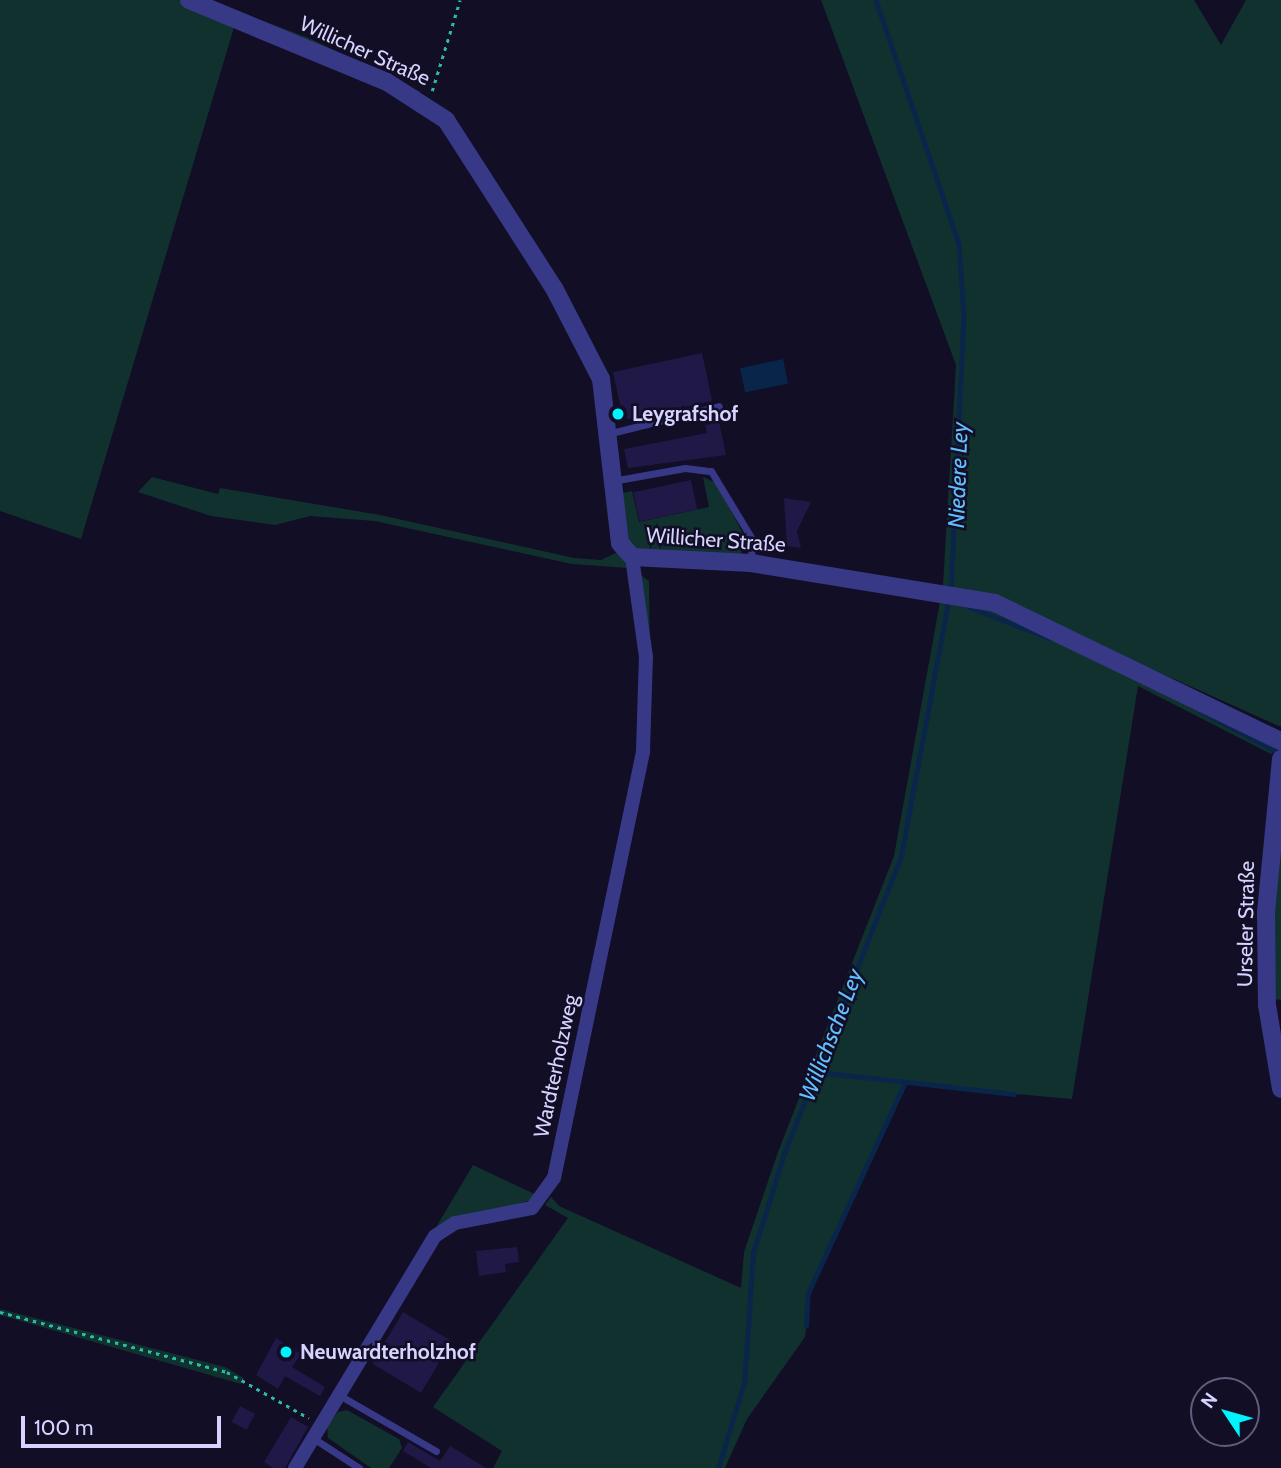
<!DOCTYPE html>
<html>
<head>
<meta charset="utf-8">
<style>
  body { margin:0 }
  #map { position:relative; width:1281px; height:1468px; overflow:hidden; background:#110e26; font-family:Cabin,sans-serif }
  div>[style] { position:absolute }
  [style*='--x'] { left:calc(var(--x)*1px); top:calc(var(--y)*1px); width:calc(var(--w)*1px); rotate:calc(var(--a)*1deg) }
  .green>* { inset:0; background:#11312e }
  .water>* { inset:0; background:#0a254a; transform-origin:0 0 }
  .stream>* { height:4.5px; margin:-2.25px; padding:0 2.25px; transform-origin:2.25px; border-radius:2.25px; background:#0a254a }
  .building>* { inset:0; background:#201948; transform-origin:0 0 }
  .path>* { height:2.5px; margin-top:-1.25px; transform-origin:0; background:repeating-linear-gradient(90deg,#2abcab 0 3.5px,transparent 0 8.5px) }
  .service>* { height:7px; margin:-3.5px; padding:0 3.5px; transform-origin:3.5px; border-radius:3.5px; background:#373987 }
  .minor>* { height:14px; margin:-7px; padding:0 7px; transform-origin:7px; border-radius:7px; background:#373987 }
  .tertiary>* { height:18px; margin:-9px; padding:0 9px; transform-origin:9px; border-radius:9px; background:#373987 }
  .dots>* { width:19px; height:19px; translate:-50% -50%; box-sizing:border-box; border:4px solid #110e26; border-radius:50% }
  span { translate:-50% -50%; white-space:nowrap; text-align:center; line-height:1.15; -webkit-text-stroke:5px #110e26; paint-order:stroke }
  .street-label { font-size:21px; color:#d6d4ff }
  .poi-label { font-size:21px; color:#d6d4ff; font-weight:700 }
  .left { translate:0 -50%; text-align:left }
  .water-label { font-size:23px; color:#62bfff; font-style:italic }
  .north { position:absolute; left:1190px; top:1377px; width:70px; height:70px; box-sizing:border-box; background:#110e26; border:2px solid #605d7d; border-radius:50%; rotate:306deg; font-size:19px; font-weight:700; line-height:28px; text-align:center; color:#d6d4ff }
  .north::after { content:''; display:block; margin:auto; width:24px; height:32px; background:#00f4ff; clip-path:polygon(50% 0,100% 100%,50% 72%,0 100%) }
  .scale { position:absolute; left:21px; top:1416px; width:200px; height:32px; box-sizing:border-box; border:4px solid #d6d4ff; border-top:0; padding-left:9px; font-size:21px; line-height:24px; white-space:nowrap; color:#d6d4ff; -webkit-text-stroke:5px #110e26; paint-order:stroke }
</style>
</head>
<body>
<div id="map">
  <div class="green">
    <div style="clip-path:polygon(0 0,179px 0,235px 24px,81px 539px,0 511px)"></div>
    <div style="clip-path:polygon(207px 0,309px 38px,421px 92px,415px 92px)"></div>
    <div style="clip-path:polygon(821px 0,1194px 0,1221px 45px,1246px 0,1281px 0,1281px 727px,996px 599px,985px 604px,1276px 744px,1277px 750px,1271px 754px,1138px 686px,1072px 1099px,907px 1084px,810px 1292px,805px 1337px,747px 1419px,725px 1468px,493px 1468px,502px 1451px,433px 1407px,568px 1218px,545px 1205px,551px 1197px,559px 1206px,741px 1288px,744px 1252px,778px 1152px,894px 856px,943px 585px,956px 365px)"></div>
    <div style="clip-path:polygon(152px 477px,218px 494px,220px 488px,380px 515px,574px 558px,601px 560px,618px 552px,628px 568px,572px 564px,375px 521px,310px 516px,275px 525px,211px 516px,138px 492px)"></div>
    <div style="clip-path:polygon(703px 477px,718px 484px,745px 538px,740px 557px,638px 554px,625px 543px,618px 494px,632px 491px,639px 522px,709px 507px)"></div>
    <div style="clip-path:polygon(638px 573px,649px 581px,650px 658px)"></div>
    <div style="clip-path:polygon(1281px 795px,1281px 1000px,1275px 999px,1272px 913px)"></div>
    <div style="clip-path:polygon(473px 1165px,541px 1197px,435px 1229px)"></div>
    <div style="clip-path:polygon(0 1309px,225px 1367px,244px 1378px,241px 1384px,0 1315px)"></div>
    <div style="clip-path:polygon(347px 1410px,399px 1439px,402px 1448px,389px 1468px,371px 1468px,328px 1438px,327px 1426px,338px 1412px)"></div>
  </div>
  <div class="water">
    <div style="left:783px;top:359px;width:25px;height:44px;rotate:78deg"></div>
  </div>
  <div class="stream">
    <div style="--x:876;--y:0;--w:258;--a:71.2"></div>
    <div style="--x:959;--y:244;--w:72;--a:86"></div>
    <div style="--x:964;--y:316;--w:274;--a:92.7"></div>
    <div style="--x:969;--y:607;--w:86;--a:21.2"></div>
    <div style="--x:1199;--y:710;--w:87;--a:28"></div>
    <div style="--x:818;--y:1072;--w:197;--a:6.4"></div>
    <div style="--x:806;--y:1326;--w:33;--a:-87"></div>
    <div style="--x:808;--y:1293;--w:232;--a:-65.3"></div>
    <div style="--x:718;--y:1468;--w:89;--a:-73"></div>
    <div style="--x:744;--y:1383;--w:130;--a:-86"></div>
    <div style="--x:753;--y:1253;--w:107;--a:-72.6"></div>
    <div style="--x:785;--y:1151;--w:317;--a:-68.5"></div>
    <div style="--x:901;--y:856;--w:262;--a:-79.5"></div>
  </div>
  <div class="building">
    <div style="left:702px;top:353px;width:49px;height:91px;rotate:78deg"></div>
    <div style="clip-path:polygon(719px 422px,726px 455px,628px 468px,624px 449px,707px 433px,705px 425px)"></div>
    <div style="left:691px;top:480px;width:30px;height:59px;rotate:78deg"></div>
    <div style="clip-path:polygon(784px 498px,811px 502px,797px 531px,801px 548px,787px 546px)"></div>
    <div style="clip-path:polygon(517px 1247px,519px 1262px,505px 1264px,506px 1272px,479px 1276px,476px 1251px)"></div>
    <div style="left:403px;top:1312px;width:57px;height:60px;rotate:31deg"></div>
    <div style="clip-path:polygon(276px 1338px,301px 1354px,292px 1367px,325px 1387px,320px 1396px,285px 1376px,278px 1389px,256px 1375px)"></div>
    <div style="left:240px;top:1406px;width:17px;height:18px;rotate:28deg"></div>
    <div style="clip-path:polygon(291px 1417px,308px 1427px,285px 1468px,273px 1468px,264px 1462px)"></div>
    <div style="clip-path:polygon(408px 1442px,440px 1461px,450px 1446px,486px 1468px,431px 1468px,403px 1451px)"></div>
  </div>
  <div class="path">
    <div style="--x:432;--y:91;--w:95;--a:-72.9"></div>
    <div style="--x:0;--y:1312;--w:235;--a:14.8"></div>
    <div style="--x:227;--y:1372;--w:94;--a:29.3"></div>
  </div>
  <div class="service">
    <div style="--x:611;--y:433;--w:111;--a:-14"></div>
    <div style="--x:612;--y:481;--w:74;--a:-10.1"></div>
    <div style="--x:685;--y:468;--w:26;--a:7"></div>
    <div style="--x:711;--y:471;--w:79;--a:58.9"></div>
    <div style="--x:752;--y:539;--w:22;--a:93"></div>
    <div style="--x:339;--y:1395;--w:112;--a:30"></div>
    <div style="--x:313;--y:1438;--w:55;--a:33.1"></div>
  </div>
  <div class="minor">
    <div style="--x:295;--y:1468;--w:271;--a:-58.9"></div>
    <div style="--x:435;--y:1236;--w:24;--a:-33"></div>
    <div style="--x:455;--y:1223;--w:78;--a:-11"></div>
    <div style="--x:532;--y:1208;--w:37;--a:-54"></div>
    <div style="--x:554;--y:1178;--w:436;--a:-78.2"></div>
    <div style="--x:643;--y:751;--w:94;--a:-88.2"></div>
    <div style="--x:646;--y:657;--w:101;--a:-98"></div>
  </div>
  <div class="tertiary">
    <div style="--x:189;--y:0;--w:214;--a:22.5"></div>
    <div style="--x:387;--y:82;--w:70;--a:32.8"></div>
    <div style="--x:446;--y:120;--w:200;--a:57.3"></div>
    <div style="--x:554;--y:288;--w:102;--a:62.7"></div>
    <div style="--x:601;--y:379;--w:165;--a:83.4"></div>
    <div style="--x:620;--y:543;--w:18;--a:49"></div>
    <div style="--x:632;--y:557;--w:119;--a:2.9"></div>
    <div style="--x:751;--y:563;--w:247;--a:9.3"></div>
    <div style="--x:995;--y:603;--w:318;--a:25.8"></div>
    <div style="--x:1281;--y:759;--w:155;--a:95.6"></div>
    <div style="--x:1266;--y:913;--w:92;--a:89.4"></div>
    <div style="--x:1267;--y:1005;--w:85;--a:80.5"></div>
  </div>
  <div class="dots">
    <div style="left:618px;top:414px;background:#00f4ff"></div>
    <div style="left:286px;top:1352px;background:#00f4ff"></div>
  </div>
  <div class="street-label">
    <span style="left:365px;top:51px;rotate:24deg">Willicher Straße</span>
    <span style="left:716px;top:540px;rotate:4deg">Willicher Straße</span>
    <span style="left:1246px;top:924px;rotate:-89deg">Urseler Straße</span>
    <span style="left:556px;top:1066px;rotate:-78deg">Wardterholzweg</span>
  </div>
  <div class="poi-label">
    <span class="left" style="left:632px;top:414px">Leygrafshof</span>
    <span class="left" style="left:300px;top:1352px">Neuwardterholzhof</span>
  </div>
  <div class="water-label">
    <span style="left:958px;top:475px;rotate:-88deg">Niedere Ley</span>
    <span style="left:831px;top:1035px;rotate:-69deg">Willichsche Ley</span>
  </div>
  <div class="north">N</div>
  <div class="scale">100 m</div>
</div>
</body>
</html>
